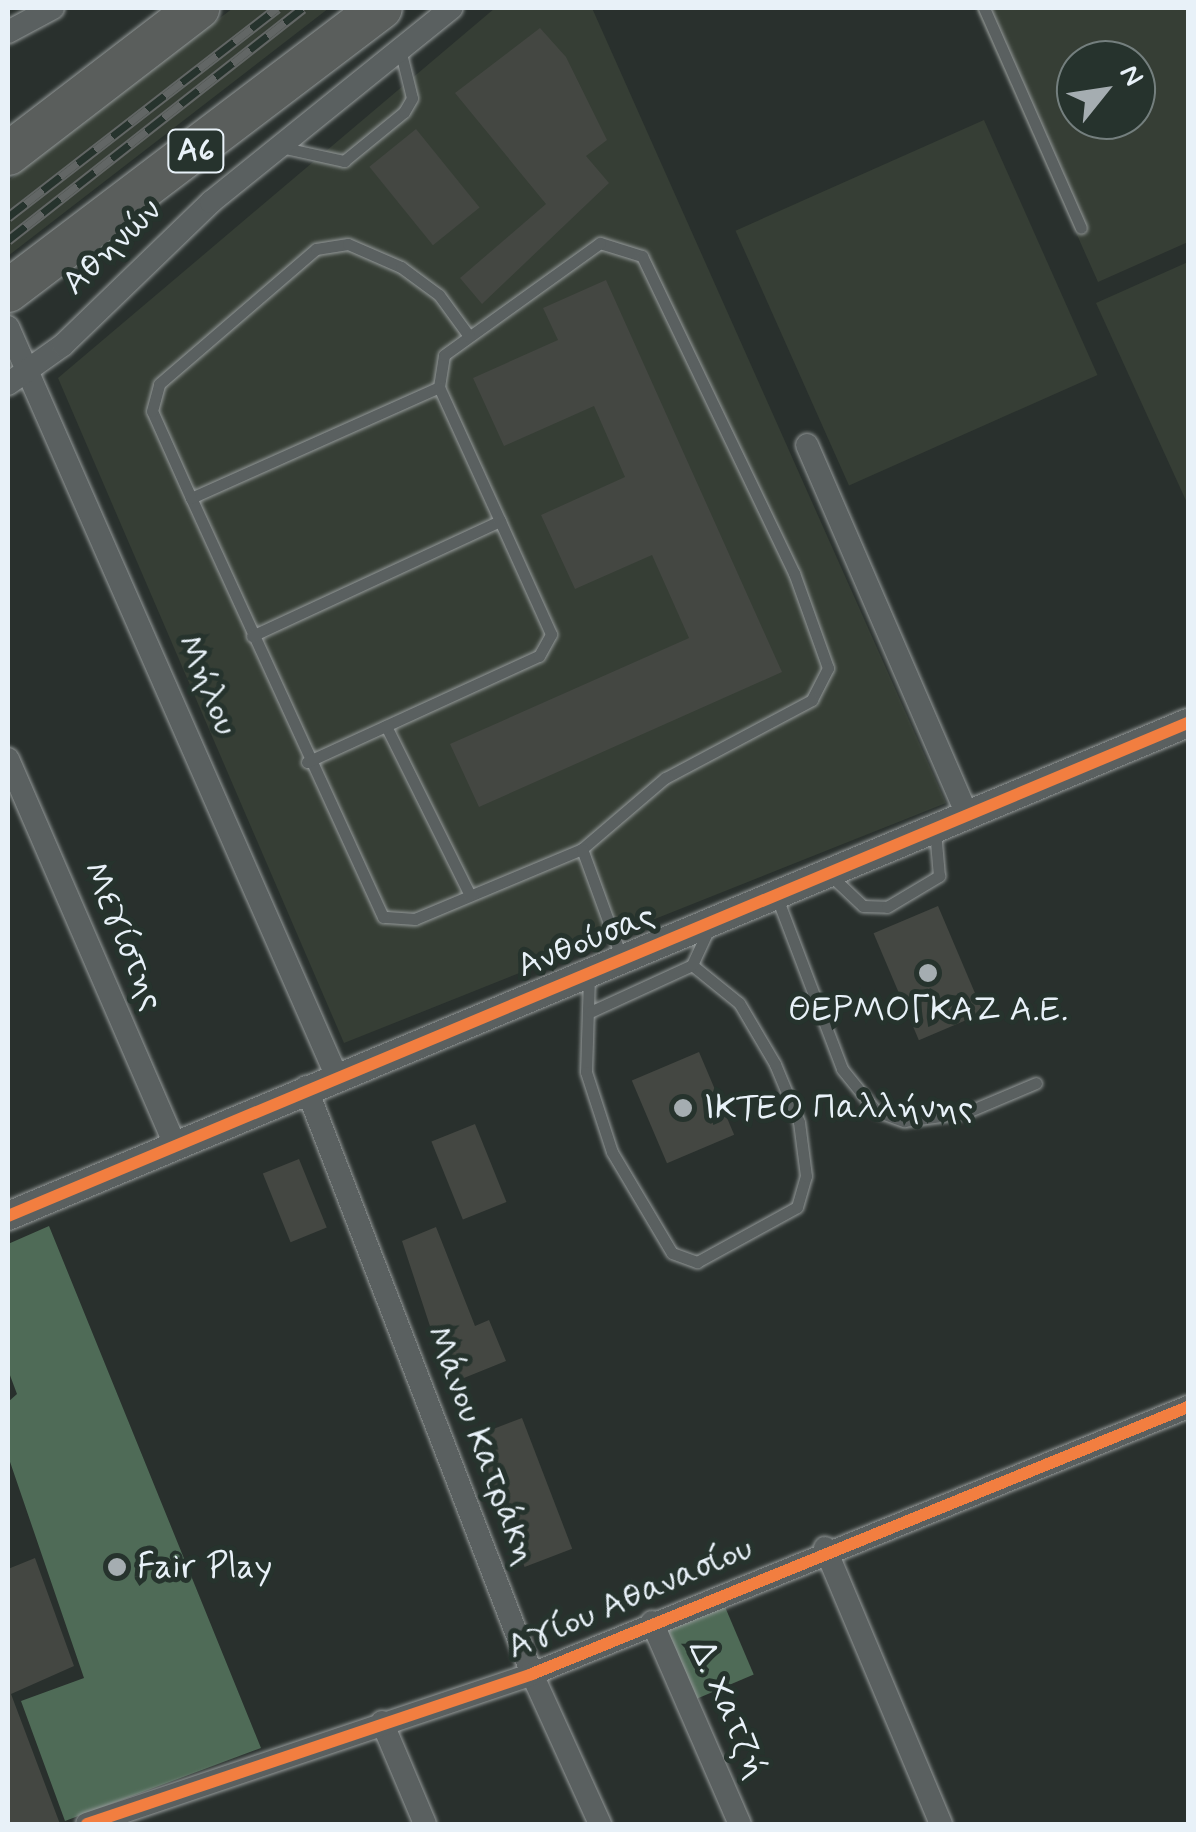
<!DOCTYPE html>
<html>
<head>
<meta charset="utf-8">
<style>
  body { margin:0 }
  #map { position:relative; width:1196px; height:1832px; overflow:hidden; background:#29302d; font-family:Mynerve,sans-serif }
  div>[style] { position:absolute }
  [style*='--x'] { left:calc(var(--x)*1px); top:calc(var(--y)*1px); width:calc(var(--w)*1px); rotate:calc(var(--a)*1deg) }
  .built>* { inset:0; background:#363e35; transform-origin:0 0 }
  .green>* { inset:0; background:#4f6b57; transform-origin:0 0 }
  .building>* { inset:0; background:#444742; transform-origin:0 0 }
  .roads { filter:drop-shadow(0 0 2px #959a9a) drop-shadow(0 0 2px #959a9a) }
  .service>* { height:11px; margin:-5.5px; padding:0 5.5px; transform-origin:5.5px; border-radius:5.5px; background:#5a6060 }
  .minor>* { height:22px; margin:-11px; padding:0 11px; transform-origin:11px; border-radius:11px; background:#5a6060 }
  .tertiary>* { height:28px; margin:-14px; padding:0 14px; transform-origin:14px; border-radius:14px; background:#5a6060 }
  .motorway>* { height:42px; margin:-21px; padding:0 21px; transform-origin:21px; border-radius:21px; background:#5a5e5c }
  .rail>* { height:11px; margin-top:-5.5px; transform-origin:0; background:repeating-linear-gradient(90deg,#26332d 0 22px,#626665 0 44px); box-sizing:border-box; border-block:2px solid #626665 }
  .cycleway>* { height:12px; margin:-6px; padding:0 6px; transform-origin:6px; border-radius:6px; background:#f27e40 }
  .dots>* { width:28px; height:28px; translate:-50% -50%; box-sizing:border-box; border:5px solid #26332d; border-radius:50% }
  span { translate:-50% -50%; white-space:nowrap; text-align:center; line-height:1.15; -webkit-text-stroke:10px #26332d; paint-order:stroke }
  .shield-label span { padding:2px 8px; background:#26332d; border:2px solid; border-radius:8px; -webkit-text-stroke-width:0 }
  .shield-label { font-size:32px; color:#e8f1f8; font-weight:700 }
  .street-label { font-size:35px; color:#e8f1f8 }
  .poi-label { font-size:35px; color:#e8f1f8 }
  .left { translate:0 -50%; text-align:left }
  .frame { position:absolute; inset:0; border:10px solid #e8f1f8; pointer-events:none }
  .north { position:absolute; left:1056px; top:40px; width:100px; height:100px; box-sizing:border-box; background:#26332d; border:2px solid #747f7e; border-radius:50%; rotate:60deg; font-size:28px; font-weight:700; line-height:40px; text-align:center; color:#e8f1f8 }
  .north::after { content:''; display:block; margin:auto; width:35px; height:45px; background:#a5adb1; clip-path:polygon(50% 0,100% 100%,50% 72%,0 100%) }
</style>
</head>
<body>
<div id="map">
  <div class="built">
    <div style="clip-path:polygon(233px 8px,329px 8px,8px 256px,8px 181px)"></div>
    <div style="clip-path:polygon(495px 8px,592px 8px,946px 803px,344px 1043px,58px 378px)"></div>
    <div style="clip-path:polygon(evenodd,976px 8px,1188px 8px,1188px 242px,1098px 282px,976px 8px,1076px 60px,1136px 60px,1136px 120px,1076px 120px,1076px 60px)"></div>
    <div style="left:984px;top:120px;width:279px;height:272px;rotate:66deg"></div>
    <div style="clip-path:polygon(1188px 262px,1188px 505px,1096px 303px)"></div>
  </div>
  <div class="green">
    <div style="clip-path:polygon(49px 1226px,261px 1748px,65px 1821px,21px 1701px,84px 1678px,8px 1456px,8px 1402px,17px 1394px,8px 1370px,8px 1244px)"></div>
    <div style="left:717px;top:1588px;width:94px;height:67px;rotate:67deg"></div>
  </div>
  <div class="building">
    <div style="clip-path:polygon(540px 28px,566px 57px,607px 140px,586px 156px,609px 183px,482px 304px,460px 278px,546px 204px,455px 93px)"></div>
    <div style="left:416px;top:129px;width:101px;height:60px;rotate:51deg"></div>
    <div style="clip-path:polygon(606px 280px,782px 672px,479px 807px,450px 744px,689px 638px,652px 555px,575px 589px,541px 515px,625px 477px,594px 406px,504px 446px,473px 378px,558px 340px,543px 308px)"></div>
    <div style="left:938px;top:906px;width:116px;height:70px;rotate:67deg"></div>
    <div style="left:699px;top:1052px;width:90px;height:73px;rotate:67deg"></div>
    <div style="left:475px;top:1124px;width:84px;height:47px;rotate:68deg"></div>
    <div style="left:299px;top:1159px;width:74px;height:39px;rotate:68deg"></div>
    <div style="clip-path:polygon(436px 1227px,475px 1326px,489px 1320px,506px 1361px,449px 1384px,402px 1241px)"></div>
    <div style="left:522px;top:1418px;width:140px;height:51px;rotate:69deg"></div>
    <div style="clip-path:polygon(35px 1558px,74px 1666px,11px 1694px,60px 1824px,8px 1824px,8px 1569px)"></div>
  </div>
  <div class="roads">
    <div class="service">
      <div style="--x:984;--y:8;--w:240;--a:66.2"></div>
      <div style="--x:280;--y:147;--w:66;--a:12.3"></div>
      <div style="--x:344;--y:161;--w:77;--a:-39.2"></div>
      <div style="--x:404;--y:112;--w:16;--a:-60"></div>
      <div style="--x:412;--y:98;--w:50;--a:-103.8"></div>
      <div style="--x:600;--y:243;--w:44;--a:17.2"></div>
      <div style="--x:642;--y:256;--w:352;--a:64.4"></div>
      <div style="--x:794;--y:573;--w:101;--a:70.3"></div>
      <div style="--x:828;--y:668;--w:36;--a:117"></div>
      <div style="--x:812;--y:700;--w:166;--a:152"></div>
      <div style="--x:665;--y:778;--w:109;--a:139.5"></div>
      <div style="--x:582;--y:849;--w:181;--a:157.3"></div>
      <div style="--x:415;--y:919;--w:32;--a:-176"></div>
      <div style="--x:383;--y:917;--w:461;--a:-114.6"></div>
      <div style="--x:191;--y:498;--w:272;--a:-24.1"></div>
      <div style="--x:439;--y:387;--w:32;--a:-81"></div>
      <div style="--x:444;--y:355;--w:192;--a:-35.7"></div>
      <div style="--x:191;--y:498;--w:95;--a:-114.1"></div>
      <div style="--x:152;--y:411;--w:28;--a:-75"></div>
      <div style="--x:159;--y:384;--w:207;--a:-40.7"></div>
      <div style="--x:316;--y:249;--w:32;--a:-9"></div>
      <div style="--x:348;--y:244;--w:58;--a:23.5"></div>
      <div style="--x:401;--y:267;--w:47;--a:36.4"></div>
      <div style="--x:439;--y:295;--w:51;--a:53.8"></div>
      <div style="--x:252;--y:636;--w:273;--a:-24.9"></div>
      <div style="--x:500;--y:521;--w:147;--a:-114.5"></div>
      <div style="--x:386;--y:726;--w:189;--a:63.6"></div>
      <div style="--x:307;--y:762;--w:255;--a:-24.6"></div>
      <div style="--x:539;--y:656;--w:25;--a:-61"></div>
      <div style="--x:551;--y:634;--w:124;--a:-114.3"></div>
      <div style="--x:582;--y:849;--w:117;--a:70"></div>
      <div style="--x:828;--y:873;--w:48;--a:43.3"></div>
      <div style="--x:863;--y:906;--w:24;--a:2"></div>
      <div style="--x:887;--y:907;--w:61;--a:-30.8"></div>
      <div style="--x:939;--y:876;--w:46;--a:-95"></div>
      <div style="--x:776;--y:895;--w:186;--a:69.2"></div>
      <div style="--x:842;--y:1069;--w:54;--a:51"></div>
      <div style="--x:876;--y:1111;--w:30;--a:20"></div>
      <div style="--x:904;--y:1121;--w:62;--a:-7.5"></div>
      <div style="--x:965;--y:1113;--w:77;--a:-22.9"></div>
      <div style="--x:589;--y:977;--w:95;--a:91.8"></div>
      <div style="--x:586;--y:1072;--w:84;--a:72"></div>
      <div style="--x:612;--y:1152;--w:117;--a:59.3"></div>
      <div style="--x:672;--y:1253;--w:27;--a:20"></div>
      <div style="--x:697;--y:1262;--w:114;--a:-28.8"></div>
      <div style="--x:797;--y:1207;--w:32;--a:-74"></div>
      <div style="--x:806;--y:1176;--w:54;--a:-97.4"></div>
      <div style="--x:799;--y:1122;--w:63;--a:-112.5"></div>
      <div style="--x:775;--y:1064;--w:71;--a:-120.5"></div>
      <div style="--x:739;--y:1003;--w:60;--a:-141"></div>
      <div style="--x:590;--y:1012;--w:112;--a:-24.7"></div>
      <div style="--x:692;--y:965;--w:43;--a:-65.2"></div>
    </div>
    <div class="minor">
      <div style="--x:8;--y:32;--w:51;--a:-28.1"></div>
      <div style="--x:8;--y:327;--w:817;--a:66.32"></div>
      <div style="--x:8;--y:384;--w:67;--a:-35.3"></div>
      <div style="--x:63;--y:345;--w:206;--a:-44"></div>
      <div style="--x:211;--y:202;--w:309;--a:-38.9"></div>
      <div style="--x:807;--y:445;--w:402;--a:66.6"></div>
      <div style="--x:8;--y:759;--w:417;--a:66.6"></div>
      <div style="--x:306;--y:1087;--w:629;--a:68.94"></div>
      <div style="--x:532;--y:1674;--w:165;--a:65.6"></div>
      <div style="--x:825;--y:1548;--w:299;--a:67.2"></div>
      <div style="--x:652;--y:1622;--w:220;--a:66.5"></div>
      <div style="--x:382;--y:1722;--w:111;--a:67.1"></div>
      <div style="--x:87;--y:1824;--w:470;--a:-18.6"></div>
      <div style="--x:532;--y:1674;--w:708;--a:-22.15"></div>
    </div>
    <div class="tertiary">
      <div style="--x:8;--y:1216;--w:1279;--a:-22.68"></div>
    </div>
    <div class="motorway">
      <div style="--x:8;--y:154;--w:240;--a:-37.5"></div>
      <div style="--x:8;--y:291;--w:468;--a:-37.2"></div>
    </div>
  </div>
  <div class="rail">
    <div style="--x:8;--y:217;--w:341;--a:-37.8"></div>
    <div style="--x:8;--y:240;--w:375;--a:-38.2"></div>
  </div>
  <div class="cycleway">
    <div style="--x:8;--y:1216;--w:1279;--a:-22.68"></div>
    <div style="--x:87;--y:1824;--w:470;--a:-18.6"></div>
    <div style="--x:532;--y:1674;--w:708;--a:-22.15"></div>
  </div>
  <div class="dots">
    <div style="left:928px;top:973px;background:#a5adb1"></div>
    <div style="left:683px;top:1108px;background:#a5adb1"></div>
    <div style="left:117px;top:1567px;background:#a5adb1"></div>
  </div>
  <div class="shield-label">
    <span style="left:196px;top:151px">Α6</span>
  </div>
  <div class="street-label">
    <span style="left:112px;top:247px;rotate:-44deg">Αθηνών</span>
    <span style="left:207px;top:685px;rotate:67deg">Μήλου</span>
    <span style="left:123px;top:936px;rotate:67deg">Μεγίστης</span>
    <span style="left:586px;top:941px;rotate:-22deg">Ανθούσας</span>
    <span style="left:481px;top:1445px;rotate:69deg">Μάνου Κατράκη</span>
    <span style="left:630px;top:1598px;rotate:-23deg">Αγίου Αθανασίου</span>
    <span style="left:728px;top:1709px;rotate:66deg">Δ. Χατζή</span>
  </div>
  <div class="poi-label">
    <span style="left:928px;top:1010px">ΘΕΡΜΟΓΚΑΖ Α.Ε.</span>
    <span class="left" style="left:703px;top:1108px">ΙΚΤΕΟ Παλλήνης</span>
    <span class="left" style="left:137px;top:1567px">Fair Play</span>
  </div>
  <div class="frame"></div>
  <div class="north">N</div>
</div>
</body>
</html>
